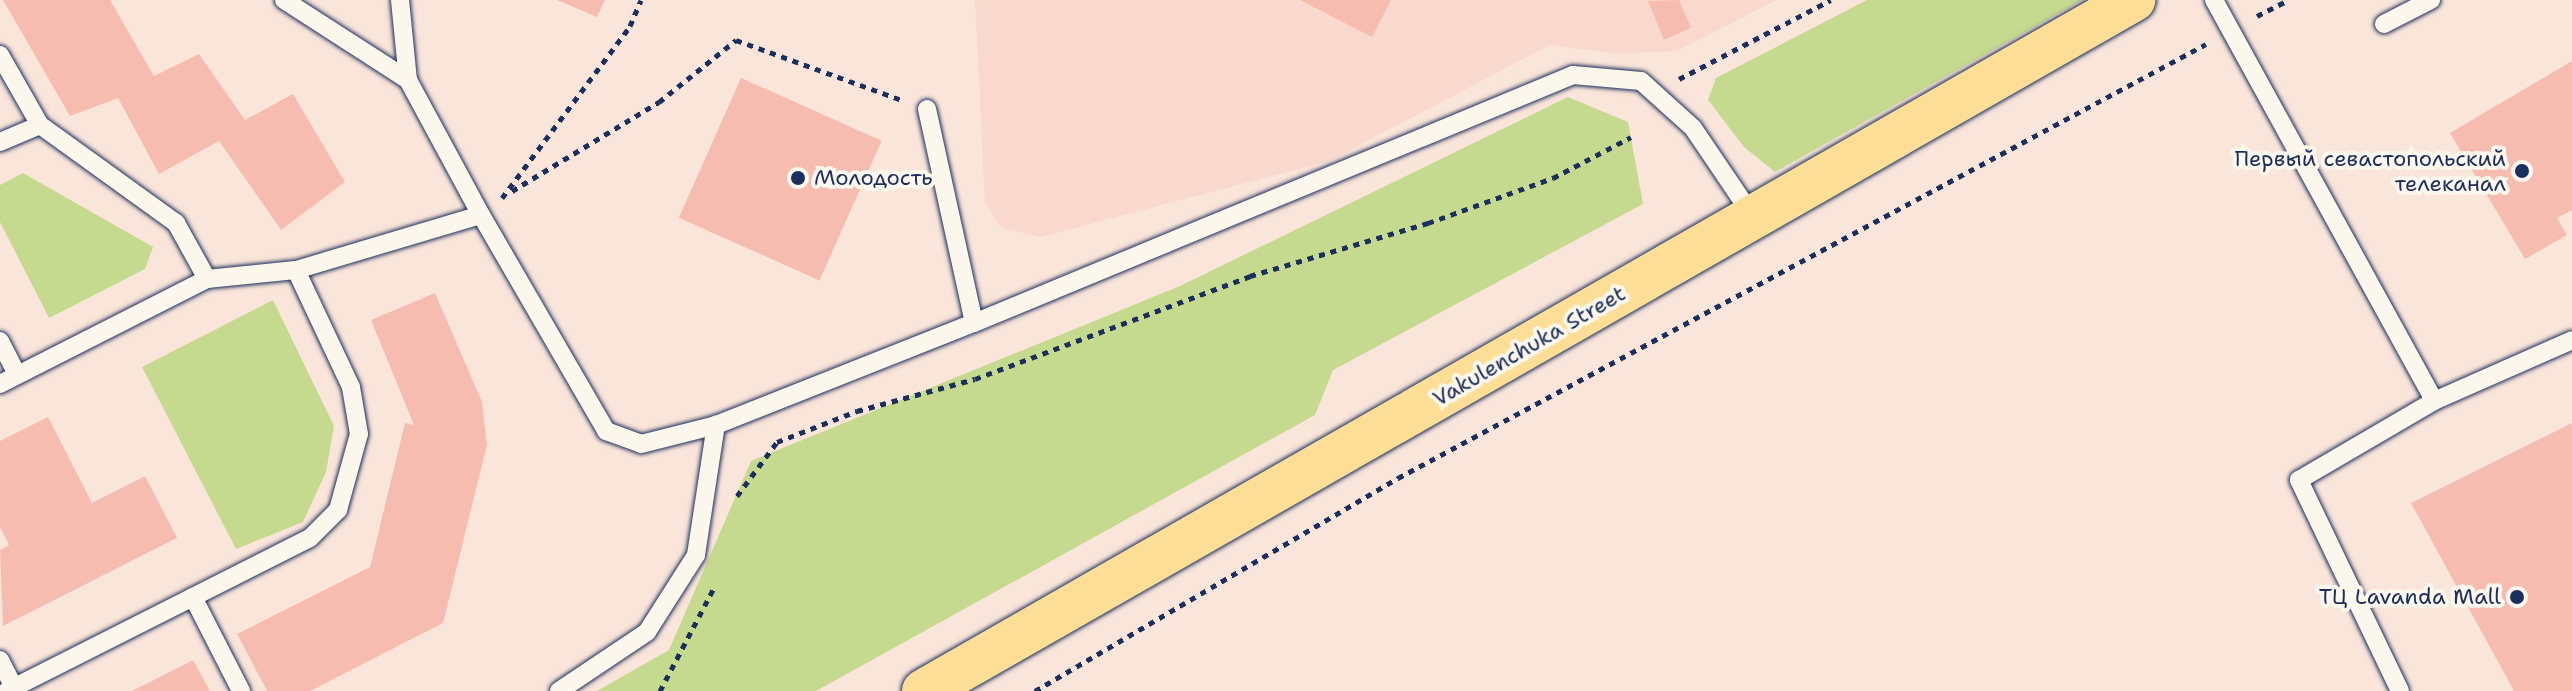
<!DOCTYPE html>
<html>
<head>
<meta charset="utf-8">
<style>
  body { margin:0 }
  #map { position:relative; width:2572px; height:691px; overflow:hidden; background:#fae5da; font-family:"Shantell Sans",sans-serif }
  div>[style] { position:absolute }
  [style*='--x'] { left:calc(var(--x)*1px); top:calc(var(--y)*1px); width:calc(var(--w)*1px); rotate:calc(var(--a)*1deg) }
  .built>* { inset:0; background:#f9d9cd }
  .green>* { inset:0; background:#c6da8f }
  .building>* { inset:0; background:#f7bcb0; transform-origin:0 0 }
  .path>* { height:5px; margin-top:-2.5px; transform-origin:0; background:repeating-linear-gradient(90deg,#1b2f5e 0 6px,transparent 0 12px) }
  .roads { filter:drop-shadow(0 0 2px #1b2f5e) drop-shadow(0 0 2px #1b2f5e) }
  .service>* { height:18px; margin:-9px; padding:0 9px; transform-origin:9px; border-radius:9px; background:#fbf7ec }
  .primary>* { height:44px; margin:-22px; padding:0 22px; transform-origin:22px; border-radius:22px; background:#fdde96 }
  .dots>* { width:22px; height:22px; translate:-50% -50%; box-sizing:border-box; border:4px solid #fbf7ec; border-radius:50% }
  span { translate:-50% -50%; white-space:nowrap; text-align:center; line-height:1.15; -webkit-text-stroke:8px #fbf7ec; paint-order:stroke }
  .poi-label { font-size:22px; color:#1b2f5e }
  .right { translate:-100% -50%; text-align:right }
  .left { translate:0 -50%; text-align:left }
  .street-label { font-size:22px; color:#1b2f5e }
</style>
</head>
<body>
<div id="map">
  <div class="built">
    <div style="clip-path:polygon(975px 0,1777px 0,1677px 51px,1618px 54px,1550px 45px,1329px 161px,1040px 237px,1002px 228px,985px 204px)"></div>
  </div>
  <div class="green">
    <div style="clip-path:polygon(1867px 0,2082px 0,1775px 172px,1744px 147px,1708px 100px,1716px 78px)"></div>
    <div style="clip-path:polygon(1568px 97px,1628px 122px,1643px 204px,1333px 370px,1315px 415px,816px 691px,597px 691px,669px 650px,751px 461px,1180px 286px)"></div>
    <div style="clip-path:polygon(23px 173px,153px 247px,145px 269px,49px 318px,0 222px,0 185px)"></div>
    <div style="clip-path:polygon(273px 300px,334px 426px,326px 472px,303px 522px,236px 549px,142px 367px)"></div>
  </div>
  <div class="building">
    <div style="clip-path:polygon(3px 0,110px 0,154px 76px,199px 54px,245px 120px,293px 94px,345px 182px,281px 230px,219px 141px,159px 174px,118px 98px,70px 116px)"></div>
    <div style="clip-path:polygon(557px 0,605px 0,597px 17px)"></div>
    <div style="clip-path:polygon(1300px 0,1391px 0,1372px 37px)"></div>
    <div style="clip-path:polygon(1679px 0,1691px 28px,1664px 40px,1648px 1px)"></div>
    <div style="clip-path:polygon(2572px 61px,2572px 210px,2557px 218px,2567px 235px,2525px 259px,2450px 133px)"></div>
    <div style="left:741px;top:78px;width:154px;height:153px;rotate:24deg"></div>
    <div style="clip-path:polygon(435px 293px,482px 402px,487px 445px,443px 623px,310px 691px,267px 691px,237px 634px,370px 567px,405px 423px,414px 425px,371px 320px)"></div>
    <div style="clip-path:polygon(48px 417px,92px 503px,145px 476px,177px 538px,3px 626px,0 550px,9px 545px,0 527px,0 441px)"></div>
    <div style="clip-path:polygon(2572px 423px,2572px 691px,2514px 691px,2411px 503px)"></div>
    <div style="clip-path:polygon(193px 660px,210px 691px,132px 691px,156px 679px)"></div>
  </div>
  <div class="path">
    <div style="--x:2257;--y:16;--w:35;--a:-27"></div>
    <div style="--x:1679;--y:79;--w:171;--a:-27.5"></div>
    <div style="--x:512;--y:191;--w:172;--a:-31.2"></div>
    <div style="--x:659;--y:102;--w:99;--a:-38.8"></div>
    <div style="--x:736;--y:40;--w:177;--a:19.9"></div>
    <div style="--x:502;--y:198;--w:214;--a:-53.3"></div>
    <div style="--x:630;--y:26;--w:28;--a:-67"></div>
    <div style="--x:737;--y:496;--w:67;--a:-53.5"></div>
    <div style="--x:777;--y:442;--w:86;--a:-21.2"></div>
    <div style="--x:857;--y:411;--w:122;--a:-15.2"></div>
    <div style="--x:975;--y:379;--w:294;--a:-20.5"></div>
    <div style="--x:1250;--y:276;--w:186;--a:-16.6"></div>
    <div style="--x:1428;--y:223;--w:133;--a:-19.8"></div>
    <div style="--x:1553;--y:178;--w:88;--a:-27.7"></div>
    <div style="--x:660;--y:691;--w:119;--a:-62.4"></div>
    <div style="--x:1035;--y:691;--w:421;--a:-30.4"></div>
    <div style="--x:1398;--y:478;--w:917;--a:-28.24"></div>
  </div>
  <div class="roads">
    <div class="service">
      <div style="--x:284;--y:0;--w:148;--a:32.8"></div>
      <div style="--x:400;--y:0;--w:80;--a:84.3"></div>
      <div style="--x:408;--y:80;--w:153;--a:61.6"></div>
      <div style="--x:481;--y:215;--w:250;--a:59.9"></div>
      <div style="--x:606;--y:431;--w:37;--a:20"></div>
      <div style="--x:641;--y:444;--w:77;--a:-14.2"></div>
      <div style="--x:716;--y:425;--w:277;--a:-21.6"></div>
      <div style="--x:974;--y:323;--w:648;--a:-22.49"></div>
      <div style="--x:1573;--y:75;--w:68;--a:5"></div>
      <div style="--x:1641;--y:81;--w:70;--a:42.1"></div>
      <div style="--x:1693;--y:128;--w:109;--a:55.9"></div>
      <div style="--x:2214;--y:0;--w:457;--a:61.2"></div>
      <div style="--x:2434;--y:401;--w:151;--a:-23.8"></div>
      <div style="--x:2384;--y:24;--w:53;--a:-27.1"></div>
      <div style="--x:0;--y:55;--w:81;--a:60.3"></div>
      <div style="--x:927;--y:109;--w:219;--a:77.6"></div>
      <div style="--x:0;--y:142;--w:43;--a:-23"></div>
      <div style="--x:40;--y:125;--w:168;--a:35.8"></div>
      <div style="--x:176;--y:223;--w:64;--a:61"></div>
      <div style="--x:0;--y:341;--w:38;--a:63"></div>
      <div style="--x:0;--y:384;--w:232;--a:-26.9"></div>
      <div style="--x:207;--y:279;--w:89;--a:-5.8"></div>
      <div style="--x:296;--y:270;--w:193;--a:-16.6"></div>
      <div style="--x:193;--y:597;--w:106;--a:62.9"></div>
      <div style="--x:0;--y:660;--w:31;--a:63"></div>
      <div style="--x:7;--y:691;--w:339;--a:-26.8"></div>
      <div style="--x:310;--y:538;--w:40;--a:-45"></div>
      <div style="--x:338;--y:510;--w:79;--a:-74.6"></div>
      <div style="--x:359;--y:434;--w:48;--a:-99.7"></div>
      <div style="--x:351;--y:387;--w:129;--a:-115.2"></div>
      <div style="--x:559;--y:691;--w:106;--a:-33.8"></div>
      <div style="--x:647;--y:632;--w:91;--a:-57.5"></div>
      <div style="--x:696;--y:555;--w:132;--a:-81.3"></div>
      <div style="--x:2400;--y:691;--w:234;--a:-115.6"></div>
      <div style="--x:2299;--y:480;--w:156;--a:-30.3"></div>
    </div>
    <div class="primary">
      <div style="--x:924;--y:691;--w:1393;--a:-29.75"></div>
    </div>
  </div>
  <div class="dots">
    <div style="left:2522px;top:171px;background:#1b2f5e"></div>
    <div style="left:798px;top:178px;background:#1b2f5e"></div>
    <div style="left:2517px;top:597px;background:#1b2f5e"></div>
  </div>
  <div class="poi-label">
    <span class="right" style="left:2506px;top:171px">Первый севастопольский<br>телеканал</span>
    <span class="left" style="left:814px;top:178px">Молодость</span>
    <span class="right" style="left:2501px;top:597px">ТЦ Lavanda Mall</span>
  </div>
  <div class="street-label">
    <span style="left:1529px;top:346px;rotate:-30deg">Vakulenchuka Street</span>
  </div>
</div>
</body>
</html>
